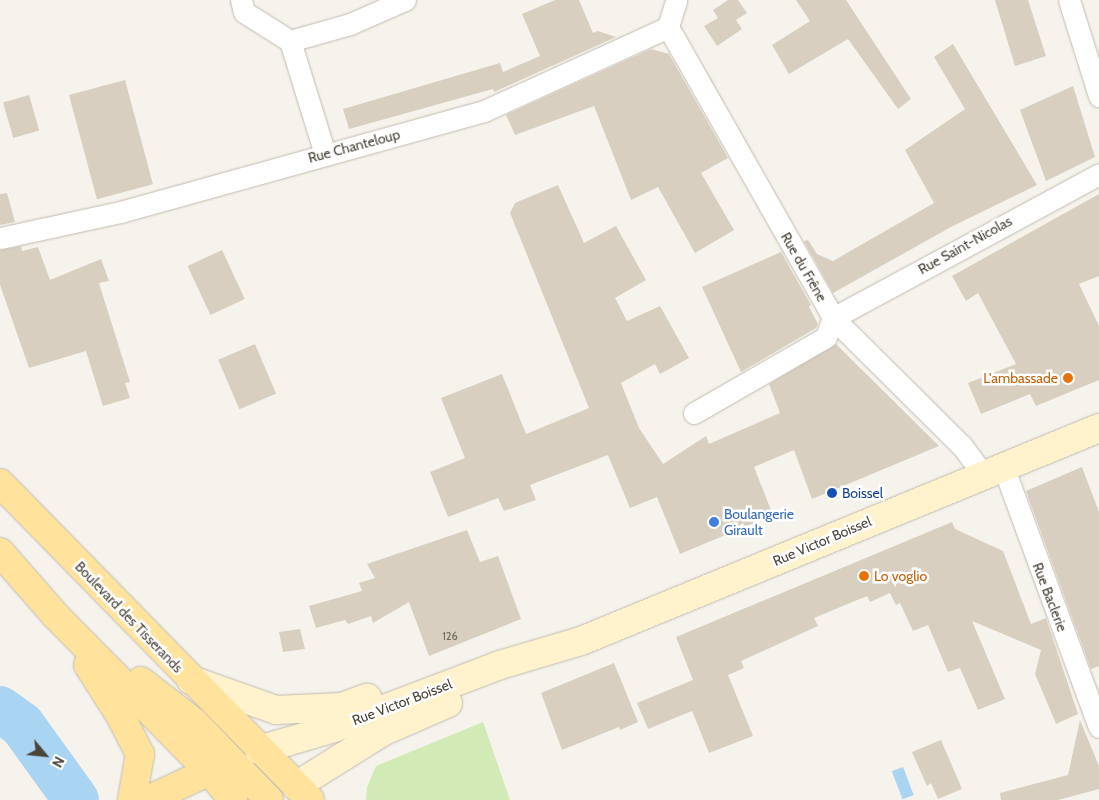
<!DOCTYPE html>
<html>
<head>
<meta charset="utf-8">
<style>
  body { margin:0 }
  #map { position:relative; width:1099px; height:800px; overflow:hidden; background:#f6f3ec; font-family:Cabin,sans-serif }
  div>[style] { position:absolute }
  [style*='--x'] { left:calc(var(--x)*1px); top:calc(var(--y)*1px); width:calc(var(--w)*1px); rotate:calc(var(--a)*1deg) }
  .green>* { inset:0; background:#d2eab5 }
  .water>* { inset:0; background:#a9d4f2; transform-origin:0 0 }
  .river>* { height:46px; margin:-23px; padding:0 23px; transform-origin:23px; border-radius:23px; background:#a9d4f2 }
  .building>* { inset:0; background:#d8cfc1; transform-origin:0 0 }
  .roads { filter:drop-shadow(0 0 1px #c2bbae) drop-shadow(0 0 1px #c2bbae) }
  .street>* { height:21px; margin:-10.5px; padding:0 10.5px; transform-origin:10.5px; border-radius:10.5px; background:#fff }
  .secondary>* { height:28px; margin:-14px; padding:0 14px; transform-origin:14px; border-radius:14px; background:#fff3cd }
  .primary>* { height:28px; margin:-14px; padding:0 14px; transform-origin:14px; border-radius:14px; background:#ffe39c }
  .dots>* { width:14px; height:14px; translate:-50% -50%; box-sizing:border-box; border:2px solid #fff; border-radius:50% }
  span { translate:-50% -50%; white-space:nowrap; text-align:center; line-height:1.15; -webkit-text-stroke:5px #fff; paint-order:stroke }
  .number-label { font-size:11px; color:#6e675b }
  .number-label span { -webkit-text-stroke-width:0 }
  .street-label { font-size:14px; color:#4b4439 }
  .food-label { font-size:14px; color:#c56008 }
  .right { translate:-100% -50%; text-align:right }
  .left { translate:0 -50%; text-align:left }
  .transit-label { font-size:14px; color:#164399 }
  .shop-label { font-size:14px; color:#366cbe }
  .north { position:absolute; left:20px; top:730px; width:50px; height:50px; -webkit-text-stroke:4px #fff; paint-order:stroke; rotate:118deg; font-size:14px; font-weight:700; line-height:20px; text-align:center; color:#4b4439 }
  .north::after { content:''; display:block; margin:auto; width:18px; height:22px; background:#4b4439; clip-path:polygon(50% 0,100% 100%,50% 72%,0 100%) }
</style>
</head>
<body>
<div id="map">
  <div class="green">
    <div style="clip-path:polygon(483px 722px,510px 800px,366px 800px,367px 787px,376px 766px)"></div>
  </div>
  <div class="water">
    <div style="left:903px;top:767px;width:30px;height:12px;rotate:69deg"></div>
  </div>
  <div class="river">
    <div style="--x:0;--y:709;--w:27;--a:36"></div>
    <div style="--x:22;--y:725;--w:92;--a:54.2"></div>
  </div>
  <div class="building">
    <div style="clip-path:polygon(555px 0,579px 0,593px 33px,598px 31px,616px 37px,494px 92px,493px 89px,349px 129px,343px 109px,500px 63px,503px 72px,540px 56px,522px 14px)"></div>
    <div style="clip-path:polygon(728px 0,738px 0,747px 13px,736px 20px,742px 29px,717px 46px,704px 26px,718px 18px,713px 10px)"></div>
    <div style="clip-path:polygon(796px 0,846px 0,911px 99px,898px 109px,848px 39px,789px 74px,772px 45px,810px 21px)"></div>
    <div style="clip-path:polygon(995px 0,1028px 0,1046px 56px,1015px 66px)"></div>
    <div style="clip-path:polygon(953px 44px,1037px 185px,951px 227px,833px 293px,804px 241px,808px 240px,817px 254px,833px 261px,934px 203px,905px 150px,965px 109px,934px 57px)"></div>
    <div style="clip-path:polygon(651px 49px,669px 54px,728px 158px,701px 173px,734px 230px,695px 253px,658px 187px,631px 200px,594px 106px,515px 135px,506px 115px)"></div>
    <div style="left:125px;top:80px;width:108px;height:58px;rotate:75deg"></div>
    <div style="clip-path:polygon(1073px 86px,1095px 157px,1046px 181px,1020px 110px)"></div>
    <div style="left:29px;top:95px;width:37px;height:27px;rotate:74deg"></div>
    <div style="clip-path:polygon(558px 185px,584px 243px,616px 226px,646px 280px,615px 298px,627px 321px,660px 306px,689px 358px,660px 374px,655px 364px,621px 383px,639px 428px,663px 464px,706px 436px,709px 444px,780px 413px,769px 384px,836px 344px,939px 446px,812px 499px,794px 450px,754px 467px,773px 515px,680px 554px,657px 497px,630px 508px,608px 455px,530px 485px,536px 500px,504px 511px,498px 498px,448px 517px,430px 472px,465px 458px,441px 398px,502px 374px,526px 434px,589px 408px,510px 213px,515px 203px)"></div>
    <div style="clip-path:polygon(7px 193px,15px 222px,0 225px,0 194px)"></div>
    <div style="clip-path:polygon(1099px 194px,1099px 276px,1079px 284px,1099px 326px,1099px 380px,1036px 406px,1030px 394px,981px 414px,968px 383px,1016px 364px,978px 293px,966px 301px,952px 276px)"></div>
    <div style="clip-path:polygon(21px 246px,22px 251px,38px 247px,50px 280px,101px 259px,109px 281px,99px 283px,130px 382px,125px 383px,130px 398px,103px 406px,86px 351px,29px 368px,0 285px,0 250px)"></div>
    <div style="left:222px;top:250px;width:54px;height:38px;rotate:65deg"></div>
    <div style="clip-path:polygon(781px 252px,811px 305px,809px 307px,818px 324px,816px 328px,741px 372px,702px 287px)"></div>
    <div style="left:255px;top:344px;width:54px;height:40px;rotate:67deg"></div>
    <div style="clip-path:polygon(1082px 467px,1099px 512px,1099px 666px,1091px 669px,1026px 491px)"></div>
    <div style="clip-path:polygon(952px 522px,955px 529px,1003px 551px,1031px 624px,1046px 618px,1078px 714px,1056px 724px,1035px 674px,1041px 650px,972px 621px,1005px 699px,978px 710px,960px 668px,948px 672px,928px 625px,913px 631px,900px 603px,896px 605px,890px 593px,870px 602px,867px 596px,814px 618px,818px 626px,741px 661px,744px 668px,728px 675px,753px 736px,709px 753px,692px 711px,648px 729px,637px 703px,693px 680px,676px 637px)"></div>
    <div style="clip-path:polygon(467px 530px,480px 562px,498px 556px,521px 619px,429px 656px,409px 602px,373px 623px,371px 616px,348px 624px,345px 620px,316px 628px,309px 606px,362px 591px,359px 583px,375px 578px,367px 564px)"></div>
    <div style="clip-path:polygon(300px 629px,305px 649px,283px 652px,279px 632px)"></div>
    <div style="clip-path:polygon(614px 663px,638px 722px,620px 730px,619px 727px,562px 750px,541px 693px)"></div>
    <div style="clip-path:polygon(1080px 720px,1099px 766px,1099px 789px,1058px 800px,1001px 800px,1000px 793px,1068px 775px)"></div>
    <div style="clip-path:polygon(941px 740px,962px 789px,938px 799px,931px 783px,927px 786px,912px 752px)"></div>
  </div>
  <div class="roads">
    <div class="street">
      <div style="--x:241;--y:0;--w:12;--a:76"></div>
      <div style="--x:244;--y:12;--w:54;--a:32.2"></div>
      <div style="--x:290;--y:41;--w:118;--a:72.8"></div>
      <div style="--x:1069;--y:0;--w:101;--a:72.6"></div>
      <div style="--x:668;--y:27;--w:335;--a:60.4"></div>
      <div style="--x:833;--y:318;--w:182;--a:44.8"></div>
      <div style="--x:962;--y:446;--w:35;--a:53"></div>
      <div style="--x:290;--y:41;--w:62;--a:-15.8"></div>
      <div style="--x:350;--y:24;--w:60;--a:-23.6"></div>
      <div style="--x:0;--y:238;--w:123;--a:-12.2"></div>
      <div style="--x:120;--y:212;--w:378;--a:-15.5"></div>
      <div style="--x:484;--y:111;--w:202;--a:-24.5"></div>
      <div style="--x:668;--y:27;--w:28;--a:-73"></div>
      <div style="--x:694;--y:413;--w:152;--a:-29.9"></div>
      <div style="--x:826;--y:337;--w:20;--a:-70"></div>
      <div style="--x:833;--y:318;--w:302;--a:-28.4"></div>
      <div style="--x:1003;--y:466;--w:278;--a:69.8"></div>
    </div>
    <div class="secondary">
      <div style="--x:191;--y:680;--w:90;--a:19.4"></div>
      <div style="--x:276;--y:710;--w:66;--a:-2.6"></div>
      <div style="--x:342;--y:707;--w:27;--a:-20"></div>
      <div style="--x:259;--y:750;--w:78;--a:-16.3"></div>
      <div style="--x:334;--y:728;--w:178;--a:-20.8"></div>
      <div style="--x:500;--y:665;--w:84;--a:-16.5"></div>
      <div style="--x:581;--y:641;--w:560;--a:-22.35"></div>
      <div style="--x:296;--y:786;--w:102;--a:-32.1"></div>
      <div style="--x:382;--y:732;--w:72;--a:-23.7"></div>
    </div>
    <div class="primary">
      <div style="--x:0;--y:483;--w:443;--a:45.6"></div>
      <div style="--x:0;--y:552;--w:85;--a:48.8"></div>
      <div style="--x:56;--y:616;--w:218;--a:45.4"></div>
      <div style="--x:209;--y:771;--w:38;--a:50"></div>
      <div style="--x:88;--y:665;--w:59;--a:57.4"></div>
      <div style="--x:120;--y:715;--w:44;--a:62.9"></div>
      <div style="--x:140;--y:754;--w:47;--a:99.9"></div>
      <div style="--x:141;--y:681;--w:67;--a:37.7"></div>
      <div style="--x:194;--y:722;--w:108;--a:46.1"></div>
      <div style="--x:148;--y:800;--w:85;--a:-25.1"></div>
    </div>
  </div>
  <div class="dots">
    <div style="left:1068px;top:378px;background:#e8710a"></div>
    <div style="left:832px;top:493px;background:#1a4fb4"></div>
    <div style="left:714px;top:522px;background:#3f7fe0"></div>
    <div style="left:864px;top:576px;background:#e8710a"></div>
  </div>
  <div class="number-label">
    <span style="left:450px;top:636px">126</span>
  </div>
  <div class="street-label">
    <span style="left:354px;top:146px;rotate:-15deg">Rue Chanteloup</span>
    <span style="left:965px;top:245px;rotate:-29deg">Rue Saint-Nicolas</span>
    <span style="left:804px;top:267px;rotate:60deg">Rue du Frêne</span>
    <span style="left:822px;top:541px;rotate:-23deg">Rue Victor Boissel</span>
    <span style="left:1050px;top:597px;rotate:69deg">Rue Baclerie</span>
    <span style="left:129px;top:617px;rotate:46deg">Boulevard des Tisserands</span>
    <span style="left:402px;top:702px;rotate:-21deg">Rue Victor Boissel</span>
  </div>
  <div class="food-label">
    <span class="right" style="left:1058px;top:378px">L'ambassade</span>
    <span class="left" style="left:874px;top:576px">Lo voglio</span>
  </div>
  <div class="transit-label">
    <span class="left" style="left:842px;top:493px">Boissel</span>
  </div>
  <div class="shop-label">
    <span class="left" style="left:724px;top:522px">Boulangerie<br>Girault</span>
  </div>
  <div class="north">N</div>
</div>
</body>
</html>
